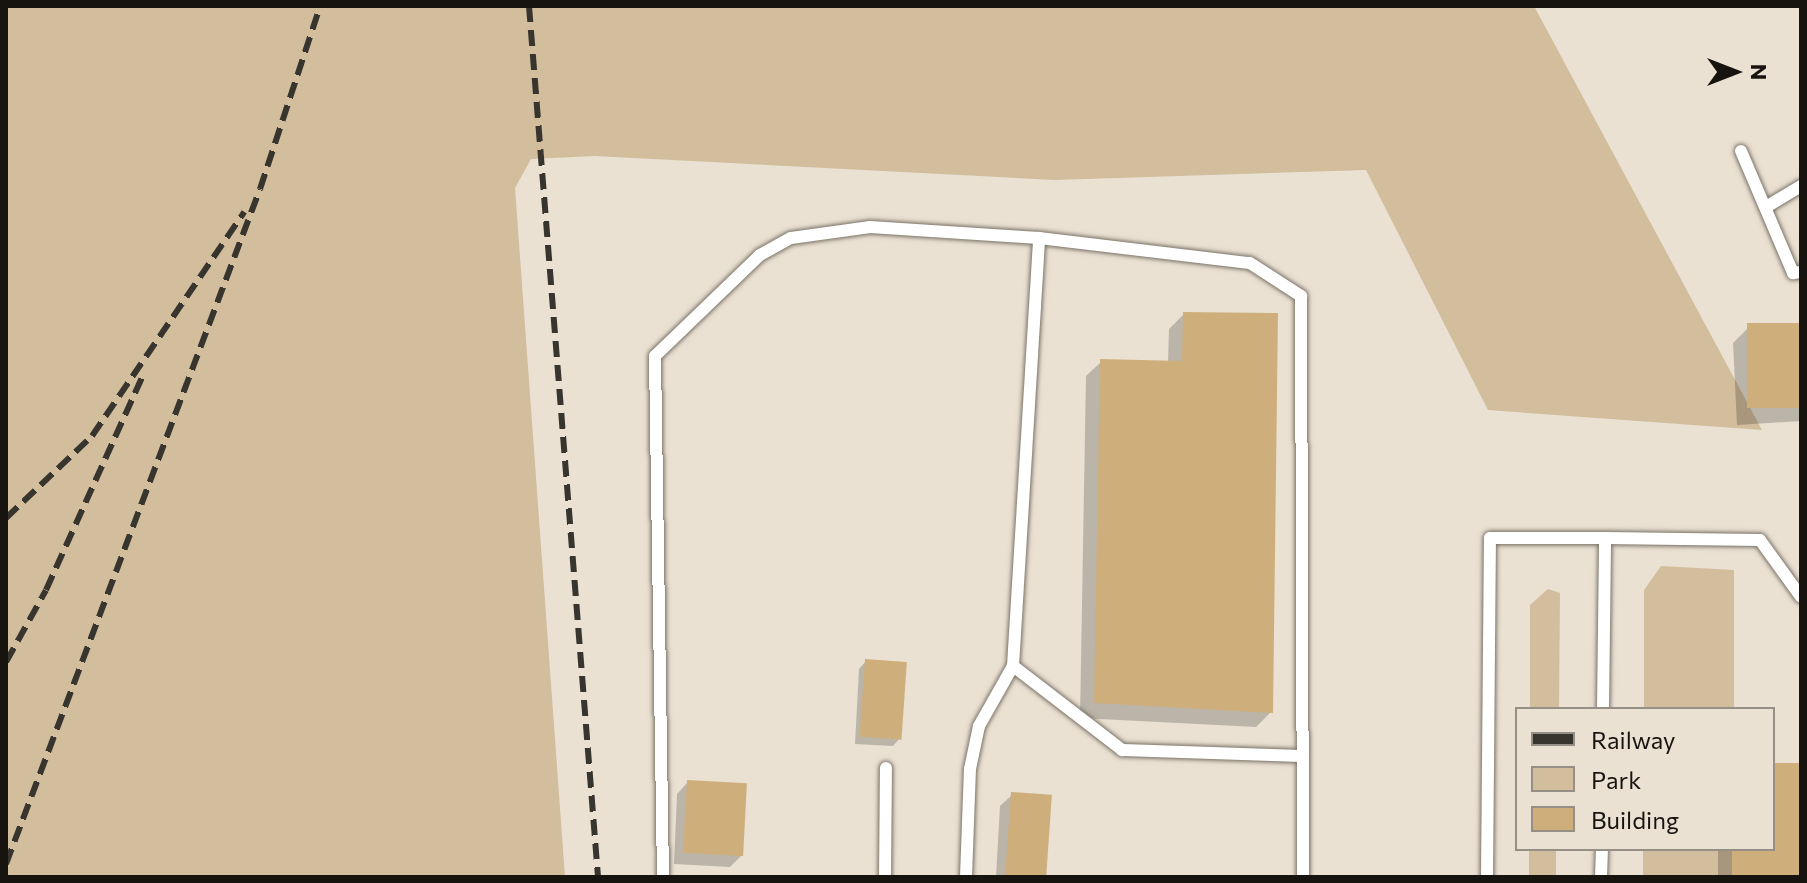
<!DOCTYPE html>
<html>
<head>
<meta charset="utf-8">
<style>
  body { margin:0 }
  #map { position:relative; width:1807px; height:883px; overflow:hidden; background:#eae1d3; font-family:Commissioner,sans-serif }
  div>[style] { position:absolute }
  [style*='--x'] { left:calc(var(--x)*1px); top:calc(var(--y)*1px); width:calc(var(--w)*1px); rotate:calc(var(--a)*1deg) }
  .green>* { inset:0; background:#d2bd9c; transform-origin:0 0 }
  .shadow>* { inset:0; background:#0003 }
  .building>* { inset:0; background:#ceaf7c; transform-origin:0 0 }
  .roads { filter:drop-shadow(0 0 2px #7b7367) drop-shadow(0 0 2px #7b7367) }
  .service>* { height:12px; margin:-6px; padding:0 6px; transform-origin:6px; border-radius:6px; background:#fff }
  .rail>* { height:6px; margin-top:-3px; transform-origin:0; background:repeating-linear-gradient(90deg,#38342e 0 16px,transparent 0 24px) }
  span { translate:-50% -50%; white-space:nowrap; text-align:center; line-height:1.15; -webkit-text-stroke:7px #eae1d3; paint-order:stroke }
  .frame { position:absolute; inset:0; border:8px solid #171410; pointer-events:none }
  .legend { position:absolute; left:1515px; top:707px; width:260px; height:144px; box-sizing:border-box; background:#eae1d3; border:2px solid #968f85; margin:0; padding:10px 14px; list-style:none; font-size:24px; color:#171410 }
  .legend li { display:flex; align-items:center; gap:16px; height:40px }
  .legend b { width:40px; border:2px solid #968f85 }
  .north { position:absolute; left:1695px; top:32px; width:80px; height:80px; -webkit-text-stroke:6px #eae1d3; paint-order:stroke; rotate:90deg; font-size:22px; font-weight:700; line-height:32px; text-align:center; color:#171410 }
  .north::after { content:''; display:block; margin:auto; width:28px; height:36px; background:#171410; clip-path:polygon(50% 0,100% 100%,50% 72%,0 100%) }
</style>
</head>
<body>
<div id="map">
  <div class="green">
    <div style="clip-path:polygon(6px 6px,1534px 6px,1762px 430px,1488px 410px,1366px 170px,1055px 180px,595px 156px,531px 159px,515px 188px,565px 877px,6px 877px)"></div>
    <div style="clip-path:polygon(1661px 566px,1734px 570px,1734px 709px,1644px 709px,1644px 590px)"></div>
    <div style="clip-path:polygon(1548px 589px,1560px 593px,1559px 709px,1530px 709px,1530px 605px)"></div>
    <div style="left:1529px;top:849px;width:27px;height:28px"></div>
    <div style="left:1643px;top:849px;width:89px;height:28px"></div>
  </div>
  <div class="shadow">
    <div style="clip-path:polygon(1184px 314px,1271px 712px,1256px 727px,1080px 718px,1086px 376px,1101px 362px,1168px 363px,1169px 329px)"></div>
    <div style="clip-path:polygon(1801px 325px,1801px 421px,1737px 425px,1733px 343px,1748px 328px)"></div>
    <div style="clip-path:polygon(866px 661px,900px 738px,893px 746px,855px 744px,859px 669px)"></div>
    <div style="clip-path:polygon(1773px 765px,1801px 765px,1801px 877px,1718px 877px,1718px 849px,1773px 849px)"></div>
    <div style="clip-path:polygon(688px 782px,742px 855px,730px 867px,674px 864px,677px 794px)"></div>
    <div style="clip-path:polygon(1012px 795px,1045px 877px,996px 877px,1000px 806px)"></div>
  </div>
  <div class="building">
    <div style="clip-path:polygon(1183px 312px,1278px 313px,1273px 713px,1094px 703px,1100px 359px,1182px 361px)"></div>
    <div style="left:1801px;top:323px;width:85px;height:54px;rotate:90deg"></div>
    <div style="left:865px;top:659px;width:42px;height:78px;rotate:4deg"></div>
    <div style="clip-path:polygon(1773px 763px,1801px 763px,1801px 877px,1732px 877px,1732px 849px,1773px 849px)"></div>
    <div style="left:687px;top:780px;width:60px;height:73px;rotate:3deg"></div>
    <div style="left:1011px;top:792px;width:41px;height:85px;rotate:4deg"></div>
  </div>
  <div class="roads">
    <div class="service">
      <div style="--x:1741;--y:151;--w:133;--a:66.9"></div>
      <div style="--x:1793;--y:273;--w:8;--a:-7"></div>
      <div style="--x:1766;--y:207;--w:41;--a:-31"></div>
      <div style="--x:1013;--y:666;--w:138;--a:37.6"></div>
      <div style="--x:1122;--y:750;--w:181;--a:1.9"></div>
      <div style="--x:1603;--y:709;--w:171;--a:-89.3"></div>
      <div style="--x:1605;--y:538;--w:155;--a:0.7"></div>
      <div style="--x:1760;--y:540;--w:70;--a:54.3"></div>
      <div style="--x:663;--y:877;--w:521;--a:-90.88"></div>
      <div style="--x:655;--y:356;--w:146;--a:-43.9"></div>
      <div style="--x:760;--y:255;--w:35;--a:-29"></div>
      <div style="--x:791;--y:238;--w:80;--a:-7.9"></div>
      <div style="--x:870;--y:227;--w:169;--a:3.7"></div>
      <div style="--x:1039;--y:238;--w:212;--a:6.8"></div>
      <div style="--x:1250;--y:263;--w:61;--a:32.9"></div>
      <div style="--x:1301;--y:296;--w:581;--a:89.8"></div>
      <div style="--x:885;--y:877;--w:109;--a:-89.5"></div>
      <div style="--x:966;--y:877;--w:108;--a:-87.9"></div>
      <div style="--x:970;--y:769;--w:44;--a:-78.2"></div>
      <div style="--x:979;--y:726;--w:69;--a:-60.5"></div>
      <div style="--x:1013;--y:666;--w:429;--a:-86.5"></div>
      <div style="--x:1487;--y:877;--w:339;--a:-89.5"></div>
      <div style="--x:1490;--y:538;--w:115;--a:0"></div>
      <div style="--x:1601;--y:877;--w:28;--a:-88"></div>
    </div>
  </div>
  <div class="rail">
    <div style="--x:529;--y:6;--w:874;--a:85.47"></div>
    <div style="--x:6;--y:518;--w:119;--a:-43.6"></div>
    <div style="--x:92;--y:436;--w:271;--a:-55.8"></div>
    <div style="--x:6;--y:662;--w:82;--a:-60.9"></div>
    <div style="--x:46;--y:590;--w:236;--a:-65.7"></div>
    <div style="--x:6;--y:864;--w:721;--a:-69.38"></div>
    <div style="--x:260;--y:189;--w:193;--a:-71.8"></div>
  </div>
  <div class="frame"></div>
  <ul class="legend">
  <li><b style="height:10px;background:#38342e"></b>Railway</li>
  <li><b style="height:22px;background:#d2bd9c"></b>Park</li>
  <li><b style="height:22px;background:#ceaf7c"></b>Building</li>
  </ul>
  <div class="north">N</div>
</div>
</body>
</html>
